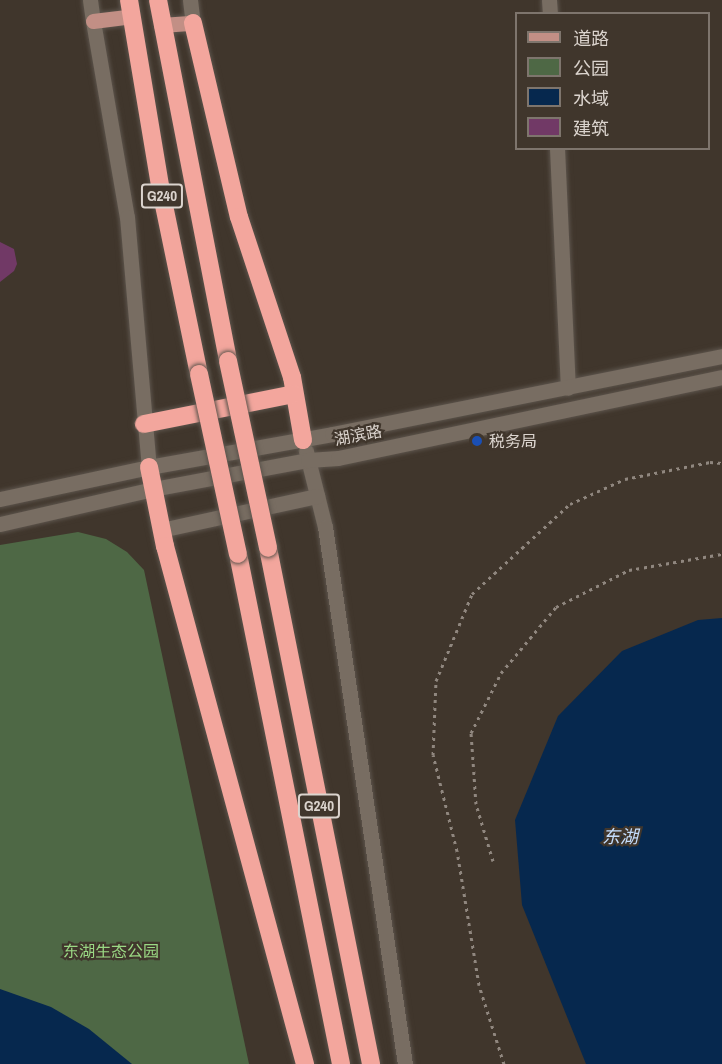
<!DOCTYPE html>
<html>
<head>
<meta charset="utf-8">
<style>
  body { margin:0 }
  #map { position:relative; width:722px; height:1064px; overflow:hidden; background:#40362c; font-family:"Archivo Narrow","Noto Sans SC",sans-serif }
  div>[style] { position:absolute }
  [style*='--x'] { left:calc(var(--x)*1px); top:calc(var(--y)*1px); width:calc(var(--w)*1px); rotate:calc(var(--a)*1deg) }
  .green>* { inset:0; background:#4e6845 }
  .water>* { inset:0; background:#06284e }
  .building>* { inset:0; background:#713966 }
  .path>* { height:3px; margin-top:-1.5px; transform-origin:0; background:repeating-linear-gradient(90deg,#90877f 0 3px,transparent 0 7.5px) }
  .roads { filter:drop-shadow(0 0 2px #5c544c) drop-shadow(0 0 2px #5c544c) }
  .street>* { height:15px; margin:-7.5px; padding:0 7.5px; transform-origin:7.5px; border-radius:7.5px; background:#786d62 }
  .secondary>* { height:15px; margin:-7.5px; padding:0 7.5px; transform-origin:7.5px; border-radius:7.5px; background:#786d62 }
  .primary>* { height:15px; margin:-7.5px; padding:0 7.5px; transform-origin:7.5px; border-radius:7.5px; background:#c28f85 }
  .highway>* { height:18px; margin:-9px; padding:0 9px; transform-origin:9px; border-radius:9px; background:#f3a69d }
  .bridges { filter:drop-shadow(0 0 2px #5c544c) drop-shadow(0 0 2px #5c544c) }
  .highway-bridge>* { height:18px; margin:-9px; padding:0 9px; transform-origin:9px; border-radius:9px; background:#f3a69d }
  .dots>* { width:16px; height:16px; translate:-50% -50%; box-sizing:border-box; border:3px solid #40362c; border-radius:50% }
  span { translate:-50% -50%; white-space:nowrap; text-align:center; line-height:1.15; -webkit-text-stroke:4.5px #40362c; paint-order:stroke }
  .shield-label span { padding:2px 4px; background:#40362c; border:2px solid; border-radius:4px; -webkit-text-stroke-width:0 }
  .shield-label { font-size:15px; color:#dbd4ce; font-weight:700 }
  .street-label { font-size:16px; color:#dbd4ce }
  .poi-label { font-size:16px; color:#dbd4ce }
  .left { translate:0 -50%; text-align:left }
  .park-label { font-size:16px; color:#9ad884 }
  .water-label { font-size:18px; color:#c4ddfd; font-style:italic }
  .legend { position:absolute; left:515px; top:12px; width:195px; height:138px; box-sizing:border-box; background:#40362c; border:2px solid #7e756d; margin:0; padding:8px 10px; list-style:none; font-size:18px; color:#dbd4ce }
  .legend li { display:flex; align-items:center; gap:12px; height:30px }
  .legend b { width:30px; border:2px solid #7e756d }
</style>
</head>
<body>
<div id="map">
  <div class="green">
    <div style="clip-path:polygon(78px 532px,106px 539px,127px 552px,144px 570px,249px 1064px,0 1064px,0 545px)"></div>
  </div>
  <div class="water">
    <div style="clip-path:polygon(722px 618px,722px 1064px,586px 1064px,522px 905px,515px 820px,558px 716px,622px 651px,698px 620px)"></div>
    <div style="clip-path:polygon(0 989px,51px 1007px,89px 1029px,132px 1064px,0 1064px)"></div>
  </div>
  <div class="building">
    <div style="clip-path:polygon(0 242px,14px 249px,17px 264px,14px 271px,0 282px)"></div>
  </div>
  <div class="path">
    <div style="--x:493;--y:861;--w:59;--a:-106.6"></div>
    <div style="--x:476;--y:804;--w:71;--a:-94"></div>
    <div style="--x:471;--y:733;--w:67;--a:-63.4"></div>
    <div style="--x:501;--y:673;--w:86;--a:-50.2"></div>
    <div style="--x:556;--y:607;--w:82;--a:-26.9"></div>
    <div style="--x:629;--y:570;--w:94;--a:-9.8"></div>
    <div style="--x:504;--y:1064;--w:83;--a:-107.6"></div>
    <div style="--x:479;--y:985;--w:136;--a:-99.3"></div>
    <div style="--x:457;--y:851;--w:99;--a:-104"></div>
    <div style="--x:433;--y:755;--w:74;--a:-87.7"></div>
    <div style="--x:436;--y:681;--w:94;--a:-67.5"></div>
    <div style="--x:472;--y:594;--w:133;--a:-42.6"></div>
    <div style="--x:570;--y:504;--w:60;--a:-24.4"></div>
    <div style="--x:625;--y:479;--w:87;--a:-11.3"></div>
    <div style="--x:710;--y:462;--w:12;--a:5"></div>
  </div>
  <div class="roads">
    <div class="street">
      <div style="--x:90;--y:0;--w:21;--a:82"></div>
      <div style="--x:190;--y:0;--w:23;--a:83"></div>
      <div style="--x:549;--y:0;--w:14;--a:86"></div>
      <div style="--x:557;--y:148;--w:240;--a:87.4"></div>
    </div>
    <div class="secondary">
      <div style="--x:93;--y:21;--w:199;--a:80.2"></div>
      <div style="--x:127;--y:217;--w:251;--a:85"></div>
      <div style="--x:306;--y:451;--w:78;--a:76"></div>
      <div style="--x:325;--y:527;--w:543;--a:81.53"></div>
      <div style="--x:0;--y:499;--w:152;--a:-12.1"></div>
      <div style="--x:149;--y:467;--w:186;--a:-10.2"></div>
      <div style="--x:332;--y:434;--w:398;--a:-11.3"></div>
      <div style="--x:0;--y:524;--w:157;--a:-12.9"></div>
      <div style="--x:153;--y:489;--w:158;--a:-10.6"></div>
      <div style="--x:308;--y:460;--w:30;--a:-4"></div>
      <div style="--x:338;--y:458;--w:392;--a:-11.9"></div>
      <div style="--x:161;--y:530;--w:160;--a:-12.3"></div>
    </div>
    <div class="primary">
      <div style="--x:93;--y:21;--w:38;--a:-7"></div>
      <div style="--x:161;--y:25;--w:32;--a:-4"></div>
    </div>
    <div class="highway">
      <div style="--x:129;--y:0;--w:189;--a:80.5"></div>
      <div style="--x:160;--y:186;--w:192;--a:78.3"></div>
      <div style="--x:158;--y:0;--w:368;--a:79"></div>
      <div style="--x:193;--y:23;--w:199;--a:76.7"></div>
      <div style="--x:239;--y:217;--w:169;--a:71.7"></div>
      <div style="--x:292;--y:377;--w:64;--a:80.1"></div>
      <div style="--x:144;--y:424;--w:153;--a:-11.3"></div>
      <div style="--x:149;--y:467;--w:81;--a:78.6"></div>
      <div style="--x:165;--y:546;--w:537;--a:74.88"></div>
      <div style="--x:268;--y:548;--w:526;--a:78.71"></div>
      <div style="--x:238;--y:554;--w:520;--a:78.58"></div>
    </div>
  </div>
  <div class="bridges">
    <div class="highway-bridge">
      <div style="--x:228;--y:361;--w:191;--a:77.9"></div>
      <div style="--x:199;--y:374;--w:184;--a:77.8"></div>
    </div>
  </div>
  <div class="dots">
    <div style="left:477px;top:441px;background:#1a4fb4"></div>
  </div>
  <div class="shield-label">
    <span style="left:162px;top:196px">G240</span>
    <span style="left:319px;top:806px">G240</span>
  </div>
  <div class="street-label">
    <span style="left:358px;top:435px;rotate:-11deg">湖滨路</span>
  </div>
  <div class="poi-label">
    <span class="left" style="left:489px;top:441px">税务局</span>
  </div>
  <div class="park-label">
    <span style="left:111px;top:951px">东湖生态公园</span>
  </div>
  <div class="water-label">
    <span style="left:620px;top:837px">东湖</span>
  </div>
  <ul class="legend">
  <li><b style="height:8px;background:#c28f85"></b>道路</li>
  <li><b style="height:16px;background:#4e6845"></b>公园</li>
  <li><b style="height:16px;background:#06284e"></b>水域</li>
  <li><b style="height:16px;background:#713966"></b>建筑</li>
  </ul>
</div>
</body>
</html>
